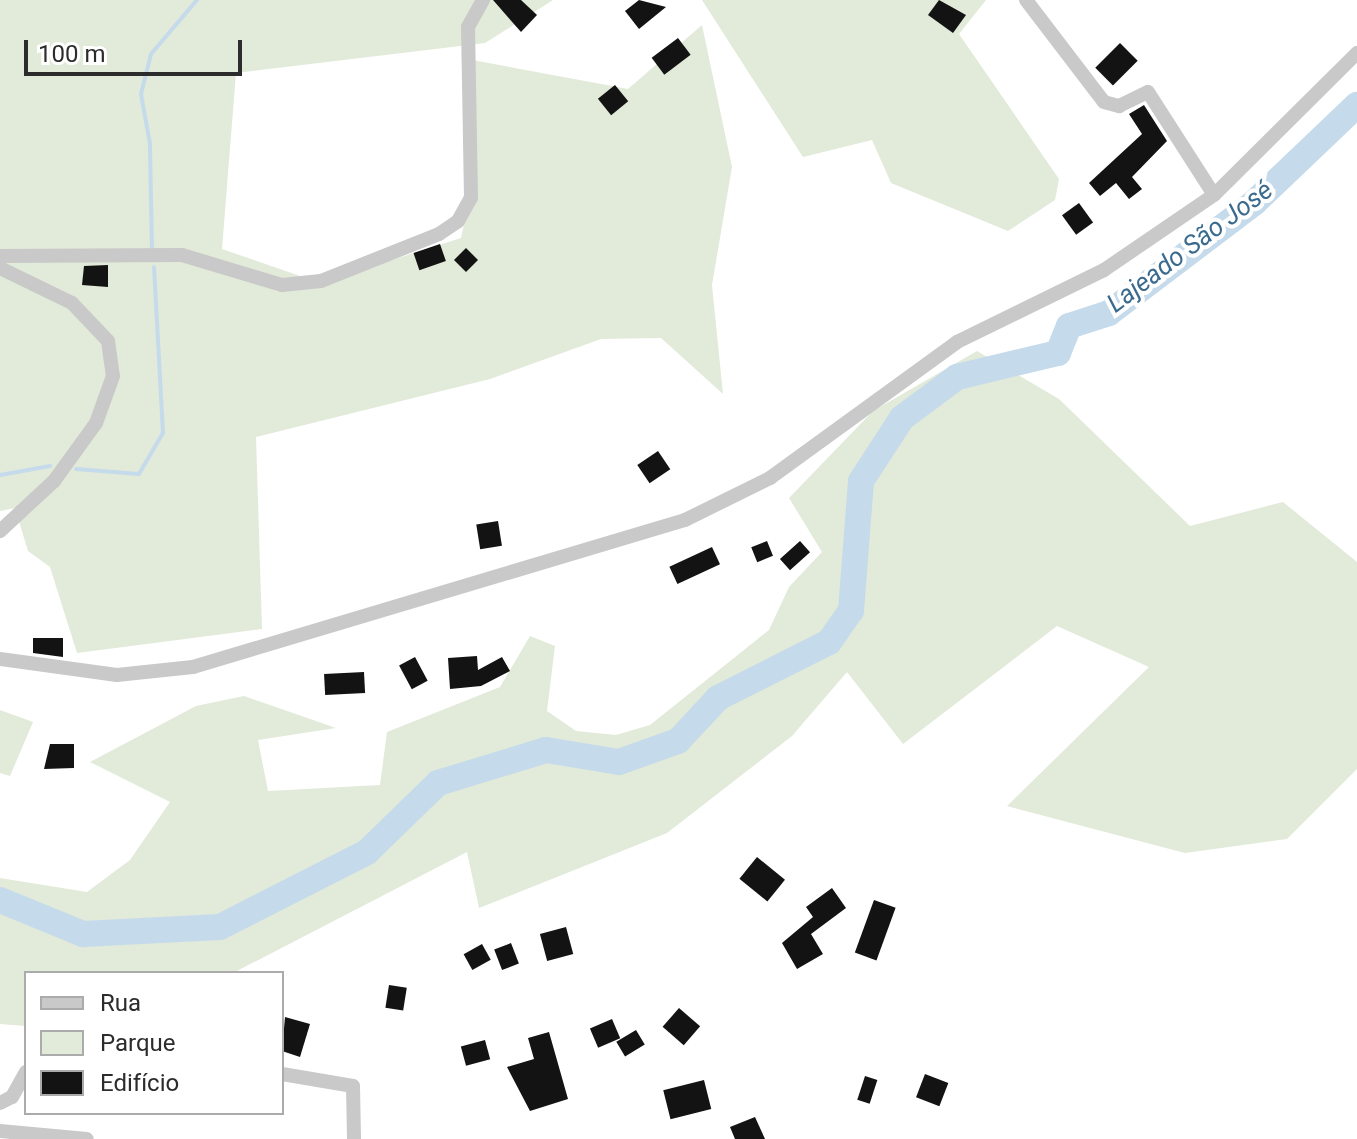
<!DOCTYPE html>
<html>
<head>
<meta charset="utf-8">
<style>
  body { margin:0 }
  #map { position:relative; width:1357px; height:1139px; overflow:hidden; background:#fff; font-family:Roboto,sans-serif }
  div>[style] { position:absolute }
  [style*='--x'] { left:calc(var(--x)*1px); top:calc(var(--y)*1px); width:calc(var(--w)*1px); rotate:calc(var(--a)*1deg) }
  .green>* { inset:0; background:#e2ead9 }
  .stream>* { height:4px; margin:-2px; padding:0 2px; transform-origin:2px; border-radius:2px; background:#c5dbeb }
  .river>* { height:26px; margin:-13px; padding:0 13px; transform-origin:13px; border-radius:13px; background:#c5dbeb }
  .building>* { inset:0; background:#131313; transform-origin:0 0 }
  .minor>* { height:14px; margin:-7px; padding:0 7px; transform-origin:7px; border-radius:7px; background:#c9c9c9 }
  span { translate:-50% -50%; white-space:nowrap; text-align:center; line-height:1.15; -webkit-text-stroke:8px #fff; paint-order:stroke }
  .water-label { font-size:26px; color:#3a6b8f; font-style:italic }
  .legend { position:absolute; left:24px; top:971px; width:260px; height:144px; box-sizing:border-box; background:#fff; border:2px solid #ababab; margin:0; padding:10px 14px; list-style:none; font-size:24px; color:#2c2c2c }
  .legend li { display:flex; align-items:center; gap:16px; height:40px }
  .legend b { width:40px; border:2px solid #ababab }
  .scale { position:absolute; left:24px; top:40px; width:218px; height:36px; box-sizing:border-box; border:4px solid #2c2c2c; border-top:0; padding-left:10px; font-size:24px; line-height:28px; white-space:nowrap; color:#2c2c2c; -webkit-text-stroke:6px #fff; paint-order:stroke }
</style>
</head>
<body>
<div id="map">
  <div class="green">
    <div style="clip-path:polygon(0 0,553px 0,485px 43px,236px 73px,222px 249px,320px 283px,461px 238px,472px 187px,463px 124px,467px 59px,628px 89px,702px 25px,732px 167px,712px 285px,723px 394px,661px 338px,601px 339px,490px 379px,256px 437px,262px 629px,77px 653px,50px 567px,28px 551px,15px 508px,0 511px)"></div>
    <div style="clip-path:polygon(702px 0,986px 0,959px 34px,1059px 179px,1055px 200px,1008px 231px,891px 183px,872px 140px,803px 157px)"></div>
    <div style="clip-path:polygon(977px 351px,1059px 399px,1190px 526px,1283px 502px,1357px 562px,1357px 769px,1287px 839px,1185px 853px,1007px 806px,1149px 667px,1057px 626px,903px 744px,847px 672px,792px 736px,667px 833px,479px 908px,467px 852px,233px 973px,26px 973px,26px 1026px,0 1024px,0 878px,87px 892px,130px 860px,170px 802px,90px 762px,196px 706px,244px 696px,336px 728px,258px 740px,268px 791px,380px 785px,387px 732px,500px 687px,530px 636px,555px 646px,547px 711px,576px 731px,616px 735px,650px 725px,769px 630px,789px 587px,822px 552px,789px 498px,873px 411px)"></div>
    <div style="clip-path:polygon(0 710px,33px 722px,10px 776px,0 773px)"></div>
  </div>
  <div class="stream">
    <div style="--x:152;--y:251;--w:107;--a:-91.1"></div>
    <div style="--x:150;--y:144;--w:51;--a:-100.2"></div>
    <div style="--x:141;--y:94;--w:41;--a:-76"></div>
    <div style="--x:151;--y:54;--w:71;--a:-49.6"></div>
    <div style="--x:76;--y:469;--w:63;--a:4.5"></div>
    <div style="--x:139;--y:474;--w:48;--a:-59.7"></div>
    <div style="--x:163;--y:433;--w:166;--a:-93.1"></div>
    <div style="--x:0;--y:475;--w:51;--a:-10.2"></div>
  </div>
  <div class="river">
    <div style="--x:0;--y:900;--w:90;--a:22.3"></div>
    <div style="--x:83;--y:934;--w:137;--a:-2.9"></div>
    <div style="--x:220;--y:927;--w:165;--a:-27"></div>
    <div style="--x:367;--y:852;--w:99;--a:-44.2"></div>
    <div style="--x:438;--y:783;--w:113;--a:-17"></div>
    <div style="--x:546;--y:750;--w:74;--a:9.3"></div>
    <div style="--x:619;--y:762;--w:63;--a:-19.6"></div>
    <div style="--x:678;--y:741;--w:59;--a:-47.1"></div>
    <div style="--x:718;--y:698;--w:124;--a:-26.8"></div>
    <div style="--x:829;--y:642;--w:38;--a:-55"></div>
    <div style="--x:851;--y:611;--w:130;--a:-85.6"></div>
    <div style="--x:861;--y:481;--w:75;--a:-56.9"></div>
    <div style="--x:902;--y:418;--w:69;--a:-36.7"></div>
    <div style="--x:957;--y:377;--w:104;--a:-13.4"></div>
    <div style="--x:1058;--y:353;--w:29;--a:-68"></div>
    <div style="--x:1069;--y:326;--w:42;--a:-18"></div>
    <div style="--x:1109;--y:313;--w:183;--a:-37.2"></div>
    <div style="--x:1255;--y:202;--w:141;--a:-43.6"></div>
  </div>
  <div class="building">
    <div style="clip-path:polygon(493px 0,521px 0,537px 15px,521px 32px)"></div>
    <div style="clip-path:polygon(639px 0,666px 7px,639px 29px,625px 11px)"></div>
    <div style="clip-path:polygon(939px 0,966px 15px,953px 33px,928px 15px)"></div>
    <div style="left:678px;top:38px;width:21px;height:33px;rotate:53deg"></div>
    <div style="left:1120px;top:43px;width:25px;height:35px;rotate:45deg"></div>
    <div style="left:615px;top:85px;width:21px;height:22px;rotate:51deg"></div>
    <div style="clip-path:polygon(1144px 105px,1167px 141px,1132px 177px,1142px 189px,1129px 199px,1116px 183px,1100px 196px,1089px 183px,1142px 134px,1129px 114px)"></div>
    <div style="left:1079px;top:203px;width:24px;height:21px;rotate:54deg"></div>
    <div style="left:440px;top:244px;width:18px;height:28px;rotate:71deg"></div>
    <div style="left:466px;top:248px;width:17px;height:17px;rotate:45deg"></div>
    <div style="clip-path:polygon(108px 265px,108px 287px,82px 285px,84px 266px)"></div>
    <div style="left:658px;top:451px;width:22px;height:25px;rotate:56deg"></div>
    <div style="left:498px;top:521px;width:25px;height:22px;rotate:81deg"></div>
    <div style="left:767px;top:541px;width:16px;height:17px;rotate:68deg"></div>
    <div style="left:800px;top:541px;width:15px;height:27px;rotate:48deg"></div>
    <div style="left:712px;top:547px;width:19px;height:47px;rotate:65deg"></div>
    <div style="clip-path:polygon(33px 638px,63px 638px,63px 657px,33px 653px)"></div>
    <div style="clip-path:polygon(477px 656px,478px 670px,502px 657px,510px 671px,481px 686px,450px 689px,448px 658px)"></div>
    <div style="left:415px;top:657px;width:27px;height:18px;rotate:62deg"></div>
    <div style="left:364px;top:672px;width:21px;height:40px;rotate:87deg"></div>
    <div style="clip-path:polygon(50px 744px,74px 744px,74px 768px,44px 769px)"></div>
    <div style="left:757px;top:857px;width:36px;height:28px;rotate:39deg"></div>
    <div style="clip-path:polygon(832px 888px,846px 908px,811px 934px,823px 954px,797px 969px,782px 943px,813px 917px,806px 907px)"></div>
    <div style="left:874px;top:900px;width:23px;height:56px;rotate:20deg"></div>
    <div style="left:566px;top:927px;width:28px;height:27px;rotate:75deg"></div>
    <div style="left:511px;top:943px;width:22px;height:18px;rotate:69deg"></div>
    <div style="left:482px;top:944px;width:18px;height:21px;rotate:61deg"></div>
    <div style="left:389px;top:985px;width:18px;height:23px;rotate:9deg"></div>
    <div style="left:679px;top:1008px;width:28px;height:25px;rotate:41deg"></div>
    <div style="clip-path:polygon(285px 1017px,310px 1024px,300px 1057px,282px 1051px)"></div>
    <div style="left:612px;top:1019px;width:21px;height:24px;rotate:67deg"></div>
    <div style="left:636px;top:1030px;width:17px;height:23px;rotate:59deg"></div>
    <div style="clip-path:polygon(549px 1032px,568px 1099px,530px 1111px,507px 1067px,534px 1059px,528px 1038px)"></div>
    <div style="left:485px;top:1040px;width:20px;height:25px;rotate:75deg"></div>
    <div style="left:925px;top:1074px;width:25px;height:25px;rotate:21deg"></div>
    <div style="left:865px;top:1076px;width:13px;height:25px;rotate:18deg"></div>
    <div style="left:704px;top:1080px;width:30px;height:42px;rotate:76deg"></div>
    <div style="clip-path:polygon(755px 1117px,765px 1139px,735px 1139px,730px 1127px)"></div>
  </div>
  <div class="minor">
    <div style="--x:1026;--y:0;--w:128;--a:52.6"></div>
    <div style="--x:1104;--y:102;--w:16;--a:15"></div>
    <div style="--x:1119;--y:106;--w:32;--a:-26"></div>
    <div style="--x:1148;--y:92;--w:122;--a:57.3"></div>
    <div style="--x:0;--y:256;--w:182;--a:-0.3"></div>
    <div style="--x:182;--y:255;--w:104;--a:16.7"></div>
    <div style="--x:282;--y:285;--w:39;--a:-6"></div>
    <div style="--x:321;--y:281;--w:127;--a:-21.7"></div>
    <div style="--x:439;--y:234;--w:23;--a:-34"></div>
    <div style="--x:458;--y:221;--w:26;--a:-61"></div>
    <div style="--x:471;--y:198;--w:171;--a:-91"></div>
    <div style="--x:468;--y:27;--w:31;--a:-61"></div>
    <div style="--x:0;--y:268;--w:80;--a:25.9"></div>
    <div style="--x:72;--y:303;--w:52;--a:46.5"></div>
    <div style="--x:108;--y:341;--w:35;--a:82"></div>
    <div style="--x:113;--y:376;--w:50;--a:109.9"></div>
    <div style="--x:96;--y:423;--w:72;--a:125.9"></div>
    <div style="--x:54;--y:481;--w:74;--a:137.2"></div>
    <div style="--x:0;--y:659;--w:118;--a:7.8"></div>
    <div style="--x:117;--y:675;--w:76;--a:-6"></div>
    <div style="--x:193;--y:667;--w:513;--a:-16.64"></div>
    <div style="--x:685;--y:520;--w:95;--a:-26.3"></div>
    <div style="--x:770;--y:478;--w:231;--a:-36"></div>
    <div style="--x:957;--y:342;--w:164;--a:-26.1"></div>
    <div style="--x:1104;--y:270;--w:133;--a:-34.3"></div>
    <div style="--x:1214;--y:195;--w:202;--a:-44.8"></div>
    <div style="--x:282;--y:1074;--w:72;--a:9.6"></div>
    <div style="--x:353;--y:1086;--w:53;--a:88.9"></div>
    <div style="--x:0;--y:1103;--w:13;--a:-27"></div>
    <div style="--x:12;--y:1097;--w:29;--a:-61"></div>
    <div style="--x:0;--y:1131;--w:87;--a:5.3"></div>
  </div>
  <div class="water-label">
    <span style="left:1190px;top:247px;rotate:-37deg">Lajeado São José</span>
  </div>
  <ul class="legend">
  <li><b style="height:10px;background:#c9c9c9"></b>Rua</li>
  <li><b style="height:22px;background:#e2ead9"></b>Parque</li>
  <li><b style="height:22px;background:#131313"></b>Edifício</li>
  </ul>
  <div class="scale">100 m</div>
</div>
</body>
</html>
